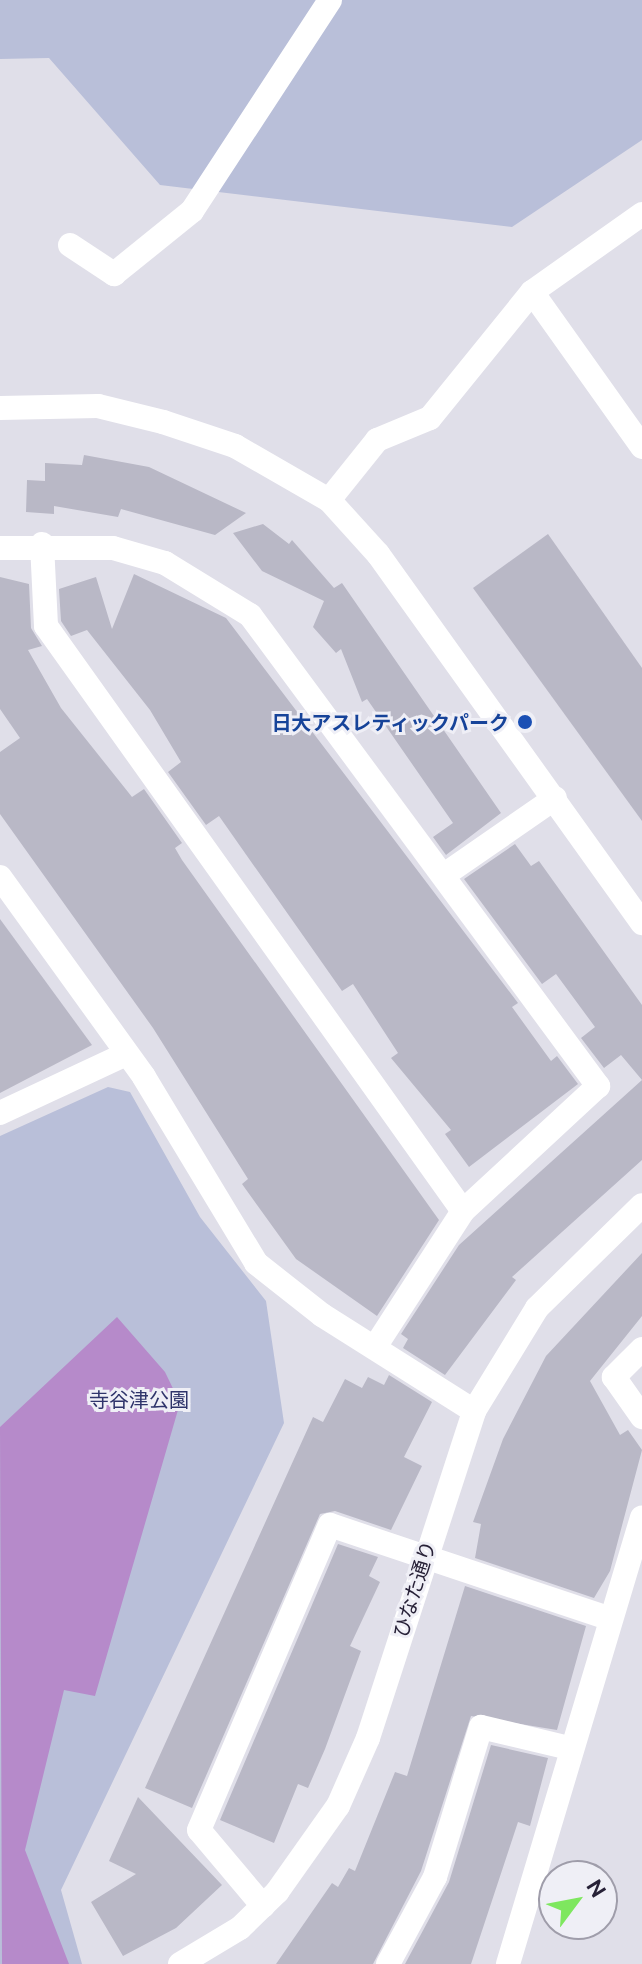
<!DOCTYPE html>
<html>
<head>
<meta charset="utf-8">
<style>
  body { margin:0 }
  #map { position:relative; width:642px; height:1964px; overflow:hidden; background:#e0dfe9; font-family:Ubuntu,"Noto Sans JP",sans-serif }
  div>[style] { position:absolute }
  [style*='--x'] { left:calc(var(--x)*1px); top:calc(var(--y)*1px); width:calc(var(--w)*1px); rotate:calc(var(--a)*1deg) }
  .green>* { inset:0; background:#b9bfd9 }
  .water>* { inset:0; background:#b68aca }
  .building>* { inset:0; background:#b9b8c6 }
  .minor>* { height:24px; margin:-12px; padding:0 12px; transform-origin:12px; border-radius:12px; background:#fff }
  .dots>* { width:22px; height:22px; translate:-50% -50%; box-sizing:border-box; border:4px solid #efeff6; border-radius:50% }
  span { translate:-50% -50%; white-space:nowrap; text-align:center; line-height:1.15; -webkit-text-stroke:6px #efeff6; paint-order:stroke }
  .transit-label { font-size:20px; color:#164399; font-weight:700 }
  .right { translate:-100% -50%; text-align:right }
  .park-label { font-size:20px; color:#2f346b }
  .street-label { font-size:20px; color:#272137 }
  .north { position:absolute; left:538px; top:1860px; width:80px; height:80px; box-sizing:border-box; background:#efeff6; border:2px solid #9f9daa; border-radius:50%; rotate:58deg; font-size:22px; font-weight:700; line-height:32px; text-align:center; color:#272137 }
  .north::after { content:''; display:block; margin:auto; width:28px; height:36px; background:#7ee75f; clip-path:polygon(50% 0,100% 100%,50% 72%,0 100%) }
</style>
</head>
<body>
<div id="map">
  <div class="green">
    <div style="clip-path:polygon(0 0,642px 0,642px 140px,512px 227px,160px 185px,49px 58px,0 59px)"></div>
    <div style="clip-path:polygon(108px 1087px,130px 1092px,200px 1217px,266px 1301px,284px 1423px,61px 1890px,82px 1964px,0 1964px,0 1136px)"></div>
  </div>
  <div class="water">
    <div style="clip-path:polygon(117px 1317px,165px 1372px,180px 1403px,95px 1696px,64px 1690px,25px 1850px,69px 1964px,2px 1964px,0 1427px)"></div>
  </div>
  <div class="building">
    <div style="clip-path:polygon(84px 455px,149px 467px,246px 513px,215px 535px,121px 509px,118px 517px,54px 506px,54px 514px,26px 512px,27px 480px,45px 481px,45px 463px,82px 465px)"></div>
    <div style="clip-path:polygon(263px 524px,289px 544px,292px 540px,334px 588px,342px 583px,501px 813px,446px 855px,433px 837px,453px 823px,367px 699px,362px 702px,341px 649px,336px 653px,313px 627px,324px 601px,262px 571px,233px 533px)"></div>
    <div style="clip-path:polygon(548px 534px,642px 668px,642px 821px,473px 588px)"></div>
    <div style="clip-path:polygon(134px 574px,226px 618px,518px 1003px,512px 1007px,551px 1061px,557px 1056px,578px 1084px,469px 1167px,445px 1134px,451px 1130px,391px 1058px,398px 1053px,353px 984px,342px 991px,219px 816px,206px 825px,168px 772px,181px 762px,150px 710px,87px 630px,71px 636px,61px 621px,59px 589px,96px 577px,112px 629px)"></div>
    <div style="clip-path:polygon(0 577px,29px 584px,31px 628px,42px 646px,28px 650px,61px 708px,132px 797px,144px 789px,182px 843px,175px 848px,182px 860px,439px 1220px,377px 1316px,296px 1259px,242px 1184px,248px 1179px,153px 1028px,0 814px,0 752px,20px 738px,0 709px)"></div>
    <div style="clip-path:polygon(515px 844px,531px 866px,539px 861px,642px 1005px,642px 1160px,512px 1277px,516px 1280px,445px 1375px,403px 1348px,408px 1339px,401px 1334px,459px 1245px,642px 1080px,621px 1055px,604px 1068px,581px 1038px,595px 1027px,556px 974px,542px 984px,464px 879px)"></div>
    <div style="clip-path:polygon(0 919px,92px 1045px,0 1093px)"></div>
    <div style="clip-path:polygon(642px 1253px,642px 1316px,590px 1381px,620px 1435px,628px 1430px,642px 1450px,610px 1571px,594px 1598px,475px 1558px,481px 1524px,473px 1522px,503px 1439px,546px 1356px)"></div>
    <div style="clip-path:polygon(389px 1375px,432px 1402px,404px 1457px,422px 1466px,391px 1530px,335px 1511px,320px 1514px,192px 1808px,145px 1788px,313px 1417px,323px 1422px,345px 1379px,362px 1388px,368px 1377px,384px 1385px)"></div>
    <div style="clip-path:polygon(338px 1544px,378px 1557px,369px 1576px,380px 1582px,350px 1646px,361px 1651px,325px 1749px,308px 1788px,298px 1784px,274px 1843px,220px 1820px)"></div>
    <div style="clip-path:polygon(465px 1586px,586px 1626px,557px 1730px,471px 1716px,421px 1871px,373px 1964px,276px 1964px,332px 1883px,338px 1887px,349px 1868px,355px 1871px,395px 1772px,407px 1776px)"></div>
    <div style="clip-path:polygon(491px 1745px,548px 1758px,530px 1826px,518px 1822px,471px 1964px,405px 1964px,449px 1882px)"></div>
    <div style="clip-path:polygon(138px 1797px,222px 1885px,176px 1928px,123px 1956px,91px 1902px,136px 1874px,109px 1861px)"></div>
  </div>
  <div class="minor">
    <div style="--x:70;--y:245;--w:53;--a:33.4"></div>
    <div style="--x:114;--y:274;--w:100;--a:-38.9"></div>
    <div style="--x:192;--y:211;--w:252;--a:-56.8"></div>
    <div style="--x:532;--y:292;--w:190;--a:54.6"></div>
    <div style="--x:0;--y:408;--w:98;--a:-1.2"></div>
    <div style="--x:98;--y:406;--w:67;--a:13.8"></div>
    <div style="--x:163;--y:422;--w:76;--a:18.4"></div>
    <div style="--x:235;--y:446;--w:108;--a:29.9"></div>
    <div style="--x:329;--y:500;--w:73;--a:47.8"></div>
    <div style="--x:378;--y:554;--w:454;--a:54.4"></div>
    <div style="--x:329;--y:500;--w:77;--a:-51.3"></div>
    <div style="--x:377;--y:440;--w:57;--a:-22.5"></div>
    <div style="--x:430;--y:418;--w:162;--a:-51"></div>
    <div style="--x:532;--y:292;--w:135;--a:-35.3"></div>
    <div style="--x:42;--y:544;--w:82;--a:87.2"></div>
    <div style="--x:46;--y:626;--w:718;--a:54.52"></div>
    <div style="--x:0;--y:548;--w:113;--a:0"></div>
    <div style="--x:113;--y:548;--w:54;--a:16.1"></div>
    <div style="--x:165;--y:563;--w:100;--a:31.5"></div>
    <div style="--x:250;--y:615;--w:586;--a:53.54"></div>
    <div style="--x:598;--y:1086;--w:184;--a:137.2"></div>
    <div style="--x:463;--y:1211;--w:162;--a:122.9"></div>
    <div style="--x:444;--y:875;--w:135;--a:-34.7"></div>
    <div style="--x:0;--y:877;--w:246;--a:54.2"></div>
    <div style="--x:144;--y:1077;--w:217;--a:58.9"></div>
    <div style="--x:256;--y:1263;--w:84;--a:38.2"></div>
    <div style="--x:322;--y:1315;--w:180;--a:32.3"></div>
    <div style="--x:0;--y:1113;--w:139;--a:-25.1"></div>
    <div style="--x:642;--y:1349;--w:40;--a:135"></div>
    <div style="--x:614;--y:1377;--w:49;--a:55"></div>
    <div style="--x:263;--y:1906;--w:99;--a:-130.1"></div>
    <div style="--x:199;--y:1830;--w:332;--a:-66.8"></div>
    <div style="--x:330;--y:1525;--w:296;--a:18.5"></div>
    <div style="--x:180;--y:1964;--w:70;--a:-31"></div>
    <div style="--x:240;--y:1928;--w:52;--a:-44.2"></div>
    <div style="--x:277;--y:1892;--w:105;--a:-54.7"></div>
    <div style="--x:338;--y:1806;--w:74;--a:-66.2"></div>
    <div style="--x:368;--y:1738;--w:344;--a:-72"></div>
    <div style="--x:474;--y:1411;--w:121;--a:-58.5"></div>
    <div style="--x:537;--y:1308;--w:147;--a:-44.4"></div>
    <div style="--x:388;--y:1964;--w:99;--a:-61.6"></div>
    <div style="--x:435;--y:1877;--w:157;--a:-73"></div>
    <div style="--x:481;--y:1727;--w:90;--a:13.4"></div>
    <div style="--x:508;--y:1964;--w:466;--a:-73.3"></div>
  </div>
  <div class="dots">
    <div style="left:525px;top:722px;background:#1a4fb4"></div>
  </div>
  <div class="transit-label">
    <span class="right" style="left:509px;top:722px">日大アスレティックパーク</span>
  </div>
  <div class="park-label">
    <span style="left:139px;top:1399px">寺谷津公園</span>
  </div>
  <div class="street-label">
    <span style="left:414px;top:1589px;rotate:-73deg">ひなた通り</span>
  </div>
  <div class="north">N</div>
</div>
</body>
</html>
